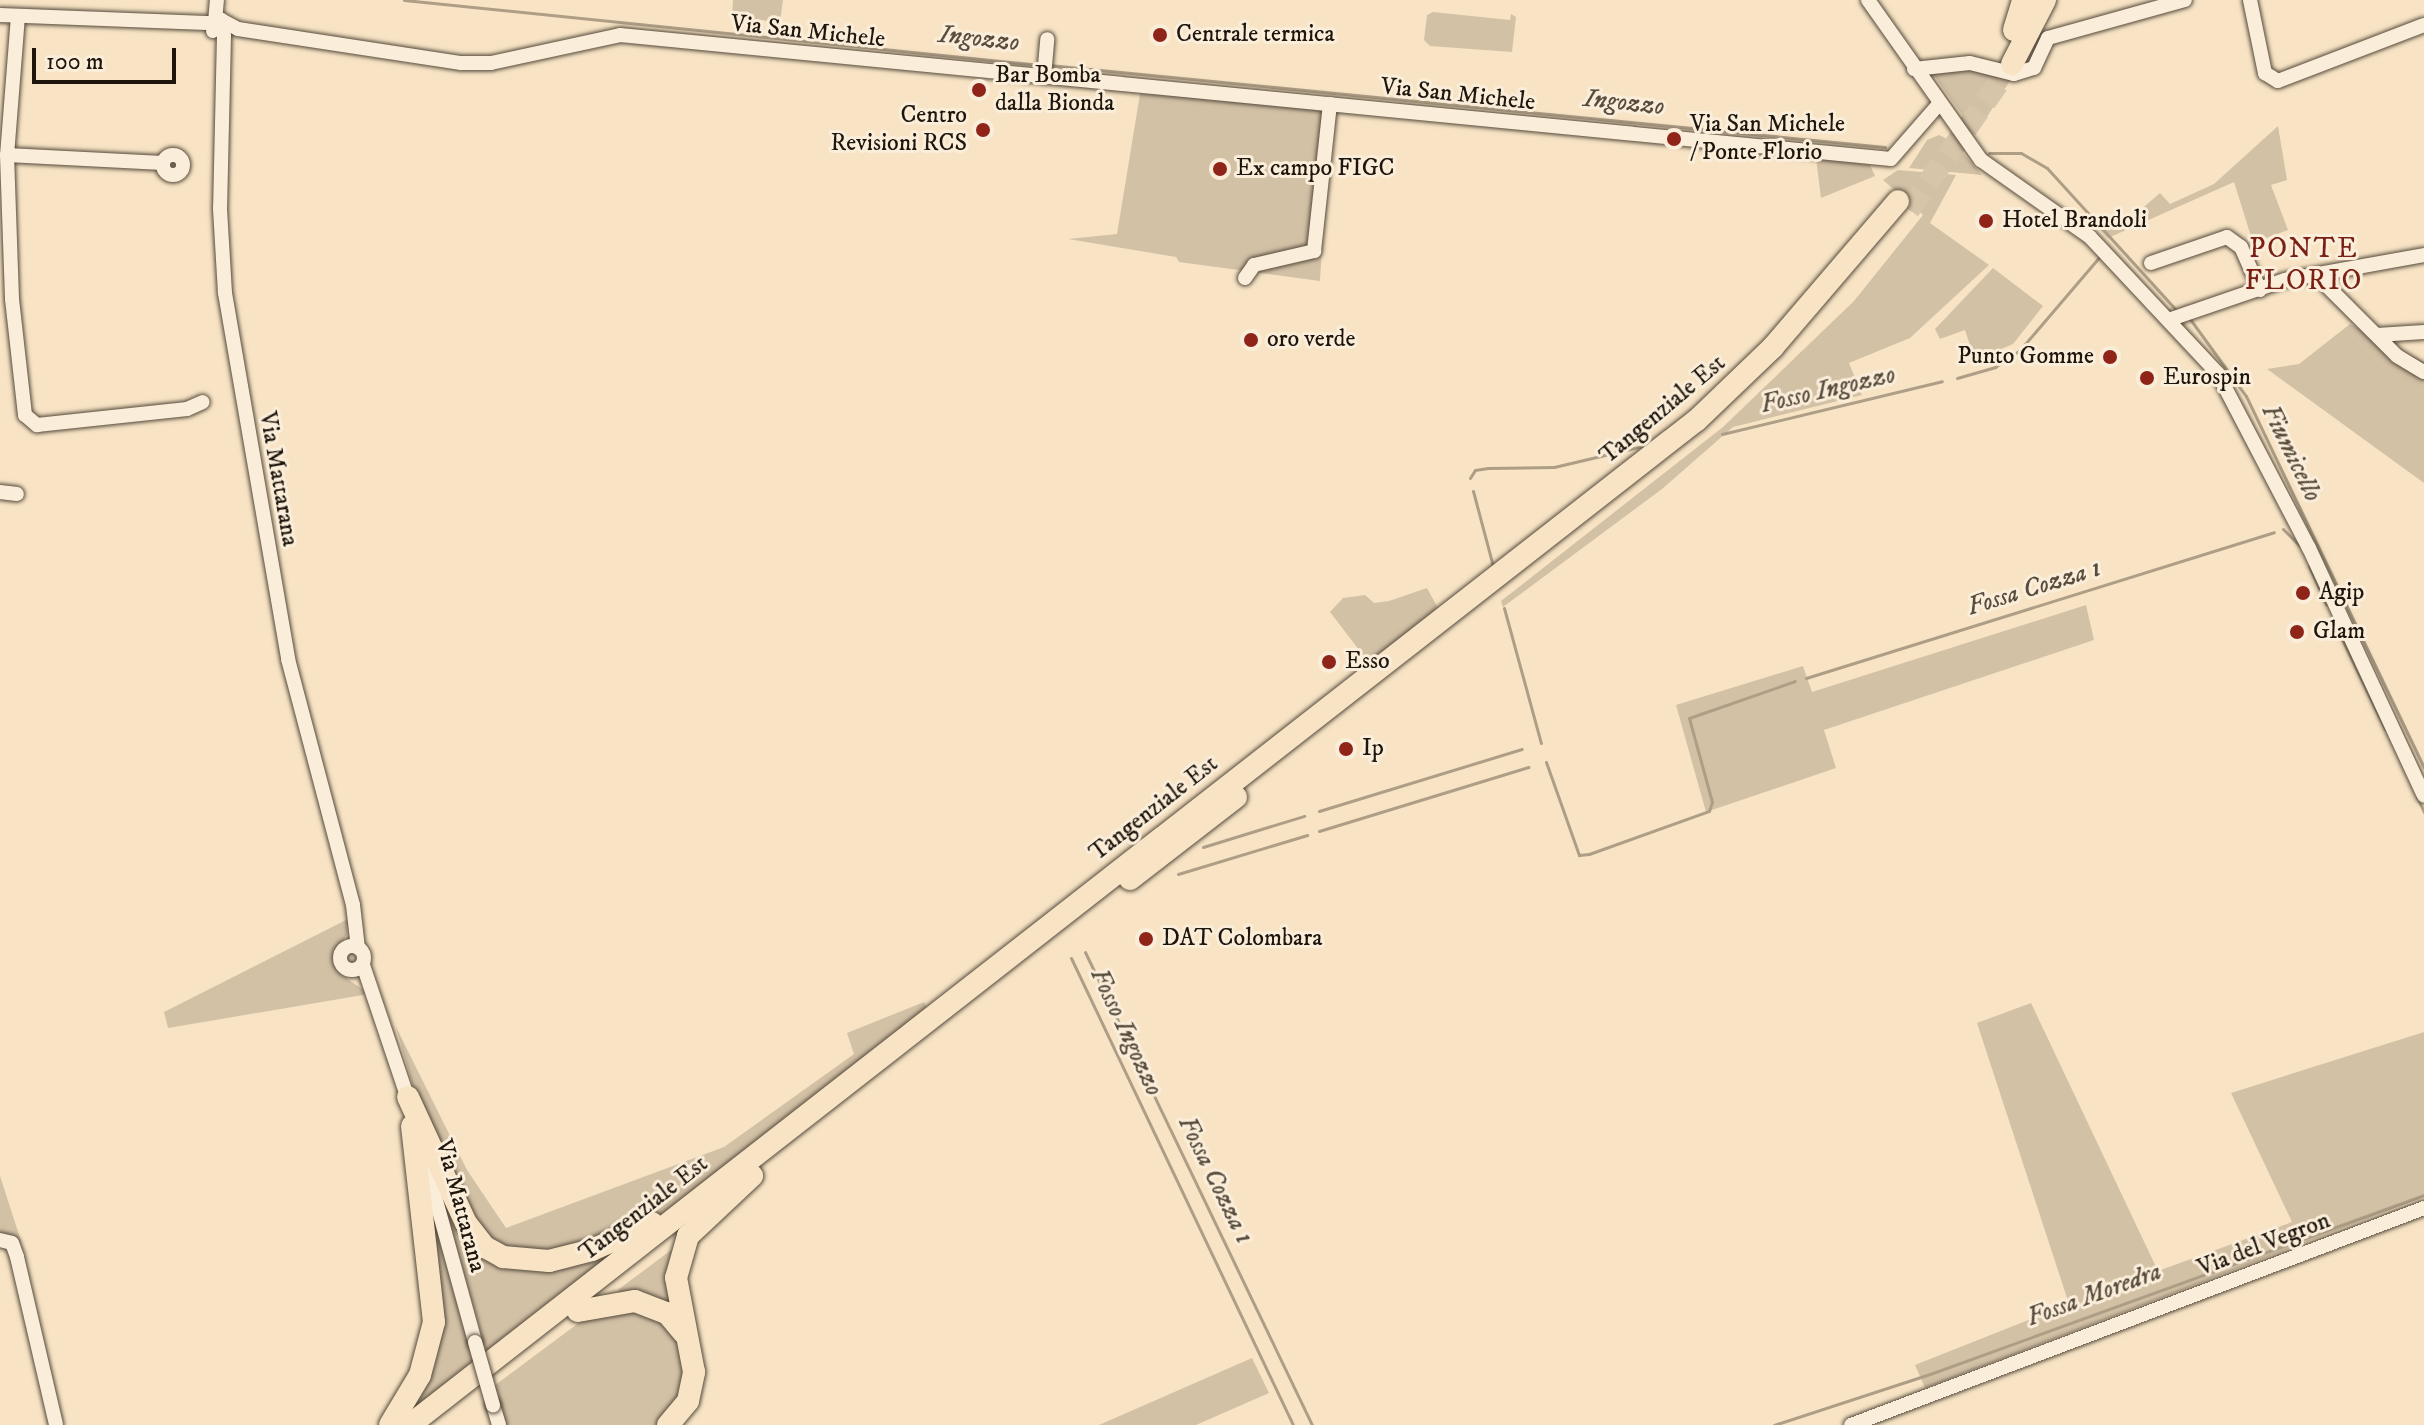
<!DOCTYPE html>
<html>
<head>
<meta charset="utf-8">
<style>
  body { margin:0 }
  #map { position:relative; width:2424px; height:1425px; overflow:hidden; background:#f8e4c5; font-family:"IM FELL DW Pica",serif }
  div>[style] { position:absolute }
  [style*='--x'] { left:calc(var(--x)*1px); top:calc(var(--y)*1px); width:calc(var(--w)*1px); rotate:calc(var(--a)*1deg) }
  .green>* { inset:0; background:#d3c1a6 }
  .stream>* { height:3px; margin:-1.5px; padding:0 1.5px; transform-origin:1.5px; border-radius:1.5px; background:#ae9e86 }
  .highway-tunnel>* { height:22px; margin-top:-11px; transform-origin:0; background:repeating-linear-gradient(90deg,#d7c5a9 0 22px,transparent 0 33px) }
  .roads { filter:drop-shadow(0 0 2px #544a3b) drop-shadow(0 0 2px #544a3b) }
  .minor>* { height:14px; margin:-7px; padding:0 7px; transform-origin:7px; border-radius:7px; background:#faedd9 }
  .minor>.ring { margin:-7px; padding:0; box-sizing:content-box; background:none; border:14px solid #faedd9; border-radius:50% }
  .highway>* { height:22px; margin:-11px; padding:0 11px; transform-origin:11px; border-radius:11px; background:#f8e4c5 }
  .bridges { filter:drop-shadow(0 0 2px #544a3b) drop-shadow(0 0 2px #544a3b) }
  .minor-bridge>* { height:14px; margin:-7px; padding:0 7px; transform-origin:7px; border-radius:7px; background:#faedd9 }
  .dots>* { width:22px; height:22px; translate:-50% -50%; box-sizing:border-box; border:4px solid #faedd9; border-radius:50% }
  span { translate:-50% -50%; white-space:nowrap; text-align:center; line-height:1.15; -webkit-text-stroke:6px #faedd9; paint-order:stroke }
  .street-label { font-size:24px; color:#1e160d }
  .poi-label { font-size:24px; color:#1e160d }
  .left { translate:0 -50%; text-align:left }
  .right { translate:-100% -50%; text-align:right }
  .water-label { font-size:26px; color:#584c3d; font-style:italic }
  .quarter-label { font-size:28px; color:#7a1f14; letter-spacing:2px }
  .scale { position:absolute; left:32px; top:48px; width:144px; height:36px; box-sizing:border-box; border:4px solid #1e160d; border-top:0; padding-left:10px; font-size:24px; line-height:28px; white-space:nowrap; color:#1e160d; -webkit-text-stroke:6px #faedd9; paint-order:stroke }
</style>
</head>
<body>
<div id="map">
  <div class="green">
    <div style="clip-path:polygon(733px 0,783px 0,780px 22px,732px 17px)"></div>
    <div style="clip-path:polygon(1433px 12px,1510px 20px,1511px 14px,1516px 17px,1512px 52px,1430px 46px,1424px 40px,1427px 15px)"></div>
    <div style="clip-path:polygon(1968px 66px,2013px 76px,1976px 134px,1931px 71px)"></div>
    <div style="clip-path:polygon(1140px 94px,1330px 104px,1320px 281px,1179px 262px,1176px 257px,1068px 239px,1117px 234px)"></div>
    <div style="clip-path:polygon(2278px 126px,2287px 180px,2271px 185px,2288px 230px,2253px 243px,2234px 182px,2108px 238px,2097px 227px,2130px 219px,2160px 193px,2170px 204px,2214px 184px)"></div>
    <div style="clip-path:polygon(1939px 135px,1953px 142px,1982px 175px,1909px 168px,1927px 140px)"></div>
    <div style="clip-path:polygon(1816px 158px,1870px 165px,1875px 176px,1821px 198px)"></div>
    <div style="clip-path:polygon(1898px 170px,1956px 175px,1930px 223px,1989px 265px,1910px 338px,1849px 363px,1862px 395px,1733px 427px,1662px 489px,1503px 607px,1501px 601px,1723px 427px,1854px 301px,1923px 215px,1883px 180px)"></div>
    <div style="clip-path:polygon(1993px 268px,2043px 306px,2013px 344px,1975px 360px,1965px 330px,1940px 339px,1935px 329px)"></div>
    <div style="clip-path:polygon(2350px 324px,2424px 362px,2424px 483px,2267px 369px,2299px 364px)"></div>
    <div style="clip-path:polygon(1427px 588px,1438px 608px,1369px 663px,1330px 612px,1343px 598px,1365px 595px,1374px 603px,1389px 601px)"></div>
    <div style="clip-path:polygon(2086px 605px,2094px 640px,1824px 730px,1836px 768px,1706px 812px,1676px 705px,1803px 666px,1812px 692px)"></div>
    <div style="clip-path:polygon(348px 919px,347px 934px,333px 957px,339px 973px,369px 994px,168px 1028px,164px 1012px)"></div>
    <div style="clip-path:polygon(924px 1002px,928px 1010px,656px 1220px,542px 1257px,495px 1244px,480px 1230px,424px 1124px,396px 1027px,467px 1170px,506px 1228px,724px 1147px,854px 1054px,847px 1033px)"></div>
    <div style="clip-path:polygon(2031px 1003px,2158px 1271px,2292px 1222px,2231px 1093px,2424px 1032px,2424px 1197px,1925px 1388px,1915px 1365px,2069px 1304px,1977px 1023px)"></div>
    <div style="clip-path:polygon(435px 1171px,482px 1250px,603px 1257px,605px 1262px,488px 1357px)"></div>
    <div style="clip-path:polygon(0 1176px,22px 1244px,13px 1235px,0 1234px)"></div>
    <div style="clip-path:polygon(422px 1180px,475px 1368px,404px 1422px,435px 1364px,442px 1322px)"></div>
    <div style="clip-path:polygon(674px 1248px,676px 1307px,618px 1293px,619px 1289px)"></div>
    <div style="clip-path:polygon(649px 1310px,681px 1337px,689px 1379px,660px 1425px,506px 1425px,494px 1386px,592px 1313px)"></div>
    <div style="clip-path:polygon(1252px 1358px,1269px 1393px,1196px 1425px,1099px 1425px)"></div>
  </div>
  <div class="stream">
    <div style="--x:404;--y:0;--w:640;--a:5.83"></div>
    <div style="--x:1049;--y:65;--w:840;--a:5.6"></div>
    <div style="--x:1989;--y:153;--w:32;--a:0"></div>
    <div style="--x:2021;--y:153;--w:30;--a:30"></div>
    <div style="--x:2047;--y:168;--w:193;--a:47.7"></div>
    <div style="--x:2190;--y:319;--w:95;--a:54"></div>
    <div style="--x:2246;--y:396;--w:412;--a:64.4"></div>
    <div style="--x:1957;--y:378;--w:40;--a:-16"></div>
    <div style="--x:1995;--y:367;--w:29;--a:-34"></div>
    <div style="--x:2019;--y:351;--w:125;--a:-49.5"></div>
    <div style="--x:1722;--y:434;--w:226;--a:-13.5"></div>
    <div style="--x:1470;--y:478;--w:9;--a:-58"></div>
    <div style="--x:1475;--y:470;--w:13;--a:-9"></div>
    <div style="--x:1488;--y:468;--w:66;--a:-0.9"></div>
    <div style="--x:1554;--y:467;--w:96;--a:-13.3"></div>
    <div style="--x:1473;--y:491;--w:78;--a:75.1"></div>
    <div style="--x:2283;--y:529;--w:23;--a:45"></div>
    <div style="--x:2309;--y:566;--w:42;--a:65.9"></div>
    <div style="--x:1504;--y:608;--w:140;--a:74.7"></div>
    <div style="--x:2336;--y:626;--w:114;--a:64.6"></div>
    <div style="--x:1806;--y:678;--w:490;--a:-17.3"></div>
    <div style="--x:1546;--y:762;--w:99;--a:70.5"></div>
    <div style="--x:1579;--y:855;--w:10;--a:-6"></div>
    <div style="--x:1589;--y:854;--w:127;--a:-19.7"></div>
    <div style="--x:1709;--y:811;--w:9;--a:-72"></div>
    <div style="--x:1712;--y:802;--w:87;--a:-105.3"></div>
    <div style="--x:1689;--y:718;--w:112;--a:-19.2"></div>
    <div style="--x:2417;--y:797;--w:17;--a:65"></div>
    <div style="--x:1319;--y:811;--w:212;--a:-17"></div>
    <div style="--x:1319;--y:831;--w:219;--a:-17"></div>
    <div style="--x:1203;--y:847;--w:106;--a:-17.1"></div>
    <div style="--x:1178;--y:874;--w:135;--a:-16.8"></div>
    <div style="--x:1085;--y:952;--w:525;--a:64.36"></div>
    <div style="--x:1071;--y:958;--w:517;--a:64.57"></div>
    <div style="--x:1774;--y:1425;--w:164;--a:-18.1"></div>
    <div style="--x:1930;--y:1374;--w:525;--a:-19.92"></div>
  </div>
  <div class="highway-tunnel">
    <div style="--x:1909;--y:210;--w:179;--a:-54.8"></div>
  </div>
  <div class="roads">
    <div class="minor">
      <div style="--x:1868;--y:0;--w:196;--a:54.8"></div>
      <div style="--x:1981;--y:160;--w:133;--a:35.2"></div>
      <div style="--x:2090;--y:237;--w:187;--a:46.9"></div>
      <div style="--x:2218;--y:374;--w:196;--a:62.4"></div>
      <div style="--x:2309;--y:548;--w:273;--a:65.1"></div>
      <div style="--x:2250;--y:0;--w:75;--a:78.4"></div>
      <div style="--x:2265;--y:73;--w:15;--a:32"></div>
      <div style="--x:2278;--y:81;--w:156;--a:-21"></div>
      <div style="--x:0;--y:15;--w:213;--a:2.2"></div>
      <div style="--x:18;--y:16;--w:139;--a:94.5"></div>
      <div style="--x:7;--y:155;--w:144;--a:88"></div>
      <div style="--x:12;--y:299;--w:117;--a:83.6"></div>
      <div style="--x:25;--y:415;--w:16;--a:40"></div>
      <div style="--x:37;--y:425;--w:151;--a:-6.1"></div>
      <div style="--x:187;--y:409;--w:17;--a:-24"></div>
      <div style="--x:215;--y:22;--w:22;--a:-85"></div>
      <div style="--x:213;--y:31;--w:14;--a:-54"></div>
      <div style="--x:221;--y:20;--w:19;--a:28"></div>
      <div style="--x:238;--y:29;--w:226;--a:8.7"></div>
      <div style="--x:461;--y:63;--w:30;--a:0"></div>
      <div style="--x:491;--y:63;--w:132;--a:-12.2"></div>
      <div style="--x:620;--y:35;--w:1277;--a:5.57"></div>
      <div style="--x:1891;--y:159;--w:73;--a:-48.9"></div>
      <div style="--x:224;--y:35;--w:174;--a:91.3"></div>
      <div style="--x:220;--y:209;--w:84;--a:86.6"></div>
      <div style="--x:225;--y:293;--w:371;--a:80.2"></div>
      <div style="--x:288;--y:659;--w:254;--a:75.2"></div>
      <div style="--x:353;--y:905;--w:43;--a:83.4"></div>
      <div style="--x:1914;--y:69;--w:56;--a:-6.1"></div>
      <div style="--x:1970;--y:63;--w:45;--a:14"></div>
      <div style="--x:2014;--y:74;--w:21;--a:-17"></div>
      <div style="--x:2034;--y:68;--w:33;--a:-65"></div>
      <div style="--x:2048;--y:38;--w:142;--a:-15.5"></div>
      <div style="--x:1044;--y:77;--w:38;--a:-85"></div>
      <div style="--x:7;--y:155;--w:156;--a:2.9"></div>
      <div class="ring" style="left:163px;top:155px;width:6px;height:6px"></div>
      <div style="--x:2151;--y:263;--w:80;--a:-18.9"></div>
      <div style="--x:2227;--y:237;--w:17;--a:36"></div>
      <div style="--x:2241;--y:247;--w:47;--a:66.2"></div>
      <div style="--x:2317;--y:276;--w:113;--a:45"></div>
      <div style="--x:2397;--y:356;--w:31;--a:31"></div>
      <div style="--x:1245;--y:278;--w:16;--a:-55"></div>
      <div style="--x:1254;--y:265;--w:62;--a:-13.1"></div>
      <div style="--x:1314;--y:251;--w:148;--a:-83.8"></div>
      <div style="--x:2171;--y:319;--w:120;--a:-18.9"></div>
      <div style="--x:2285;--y:280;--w:141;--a:-10.2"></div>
      <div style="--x:2377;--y:335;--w:47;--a:-3.7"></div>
      <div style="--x:0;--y:492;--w:17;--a:7"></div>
      <div class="ring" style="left:340px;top:946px;width:10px;height:10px"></div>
      <div style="--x:363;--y:965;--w:145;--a:71.4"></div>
      <div style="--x:423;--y:1153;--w:196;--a:74.6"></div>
      <div style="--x:0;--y:1240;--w:12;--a:14"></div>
      <div style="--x:12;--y:1243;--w:15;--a:70"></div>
      <div style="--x:17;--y:1257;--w:172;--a:76.9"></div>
      <div style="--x:493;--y:1405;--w:21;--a:73"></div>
      <div style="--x:1851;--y:1425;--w:613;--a:-20.74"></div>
    </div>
    <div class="highway">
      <div style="--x:2014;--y:30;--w:31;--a:-73"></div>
      <div style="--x:2012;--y:64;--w:72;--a:-62.7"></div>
      <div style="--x:1130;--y:879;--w:134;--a:-37.7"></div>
      <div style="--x:408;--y:1097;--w:139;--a:65.3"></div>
      <div style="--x:466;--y:1223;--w:31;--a:52"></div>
      <div style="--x:485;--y:1247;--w:21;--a:29"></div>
      <div style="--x:503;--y:1257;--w:46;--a:5"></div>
      <div style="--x:549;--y:1261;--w:44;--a:-14.3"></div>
      <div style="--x:592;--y:1250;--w:66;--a:-24.2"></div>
      <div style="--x:578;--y:1311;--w:58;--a:-10"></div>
      <div style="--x:635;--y:1301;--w:34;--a:21"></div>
      <div style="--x:667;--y:1313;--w:26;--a:50"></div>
      <div style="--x:390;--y:1425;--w:58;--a:-59"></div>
      <div style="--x:420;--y:1375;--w:55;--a:-75.2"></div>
      <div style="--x:434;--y:1322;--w:197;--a:-96.4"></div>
      <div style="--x:410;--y:1425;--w:1633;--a:-37.99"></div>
      <div style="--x:1697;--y:420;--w:105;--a:-43.8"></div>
      <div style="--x:1773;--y:347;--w:192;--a:-49.4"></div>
      <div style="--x:668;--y:1425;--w:31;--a:-50"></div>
      <div style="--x:688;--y:1401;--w:30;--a:-78"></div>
      <div style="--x:694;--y:1372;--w:96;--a:-100.8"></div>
      <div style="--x:676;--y:1278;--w:44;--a:-74.1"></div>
      <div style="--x:688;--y:1236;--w:88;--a:-43.2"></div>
    </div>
  </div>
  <div class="bridges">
    <div class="minor-bridge">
      <div style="--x:475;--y:1342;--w:66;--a:74.1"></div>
    </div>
  </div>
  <div class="dots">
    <div style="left:1160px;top:35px;background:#8f2418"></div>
    <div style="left:979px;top:90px;background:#8f2418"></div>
    <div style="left:983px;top:130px;background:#8f2418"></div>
    <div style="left:1674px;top:139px;background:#8f2418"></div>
    <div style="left:1220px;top:169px;background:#8f2418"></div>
    <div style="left:1986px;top:221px;background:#8f2418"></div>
    <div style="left:1251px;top:340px;background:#8f2418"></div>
    <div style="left:2110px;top:357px;background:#8f2418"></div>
    <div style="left:2147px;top:378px;background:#8f2418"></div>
    <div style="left:2303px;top:593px;background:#8f2418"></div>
    <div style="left:2297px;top:632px;background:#8f2418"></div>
    <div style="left:1329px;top:662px;background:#8f2418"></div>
    <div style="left:1346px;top:749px;background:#8f2418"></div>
    <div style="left:1146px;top:939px;background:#8f2418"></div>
  </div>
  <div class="street-label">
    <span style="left:808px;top:32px;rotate:6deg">Via San Michele</span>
    <span style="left:1458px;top:95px;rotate:6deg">Via San Michele</span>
    <span style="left:1663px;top:410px;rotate:-40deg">Tangenziale Est</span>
    <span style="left:278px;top:479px;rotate:80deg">Via Mattarana</span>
    <span style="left:1154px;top:809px;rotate:-38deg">Tangenziale Est</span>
    <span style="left:460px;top:1206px;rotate:75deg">Via Mattarana</span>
    <span style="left:644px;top:1209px;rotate:-38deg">Tangenziale Est</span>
    <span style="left:2264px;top:1245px;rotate:-21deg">Via del Vegron</span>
  </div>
  <div class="poi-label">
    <span class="left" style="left:1176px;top:35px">Centrale termica</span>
    <span class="left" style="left:995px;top:90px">Bar Bomba<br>dalla Bionda</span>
    <span class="right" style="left:967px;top:130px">Centro<br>Revisioni RCS</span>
    <span class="left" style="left:1690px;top:139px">Via San Michele<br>/ Ponte Florio</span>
    <span class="left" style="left:1236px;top:169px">Ex campo FIGC</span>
    <span class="left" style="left:2002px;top:221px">Hotel Brandoli</span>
    <span class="left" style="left:1267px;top:340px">oro verde</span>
    <span class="right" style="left:2094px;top:357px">Punto Gomme</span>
    <span class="left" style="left:2163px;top:378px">Eurospin</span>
    <span class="left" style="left:2319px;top:593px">Agip</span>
    <span class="left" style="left:2313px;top:632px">Glam</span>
    <span class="left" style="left:1345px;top:662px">Esso</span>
    <span class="left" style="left:1362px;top:749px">Ip</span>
    <span class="left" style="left:1162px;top:939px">DAT Colombara</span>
  </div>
  <div class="water-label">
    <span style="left:979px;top:39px;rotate:6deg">Ingozzo</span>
    <span style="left:1624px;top:103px;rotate:6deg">Ingozzo</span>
    <span style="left:1828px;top:390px;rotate:-13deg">Fosso Ingozzo</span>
    <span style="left:2291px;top:453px;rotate:64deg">Fiumicello</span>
    <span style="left:2034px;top:588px;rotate:-17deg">Fossa Cozza 1</span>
    <span style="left:1126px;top:1032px;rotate:65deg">Fosso Ingozzo</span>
    <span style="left:1215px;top:1180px;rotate:64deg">Fossa Cozza 1</span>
    <span style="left:2094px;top:1295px;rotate:-20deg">Fossa Moredra</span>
  </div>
  <div class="quarter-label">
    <span style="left:2304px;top:265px">PONTE<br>FLORIO</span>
  </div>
  <div class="scale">100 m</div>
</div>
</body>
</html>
